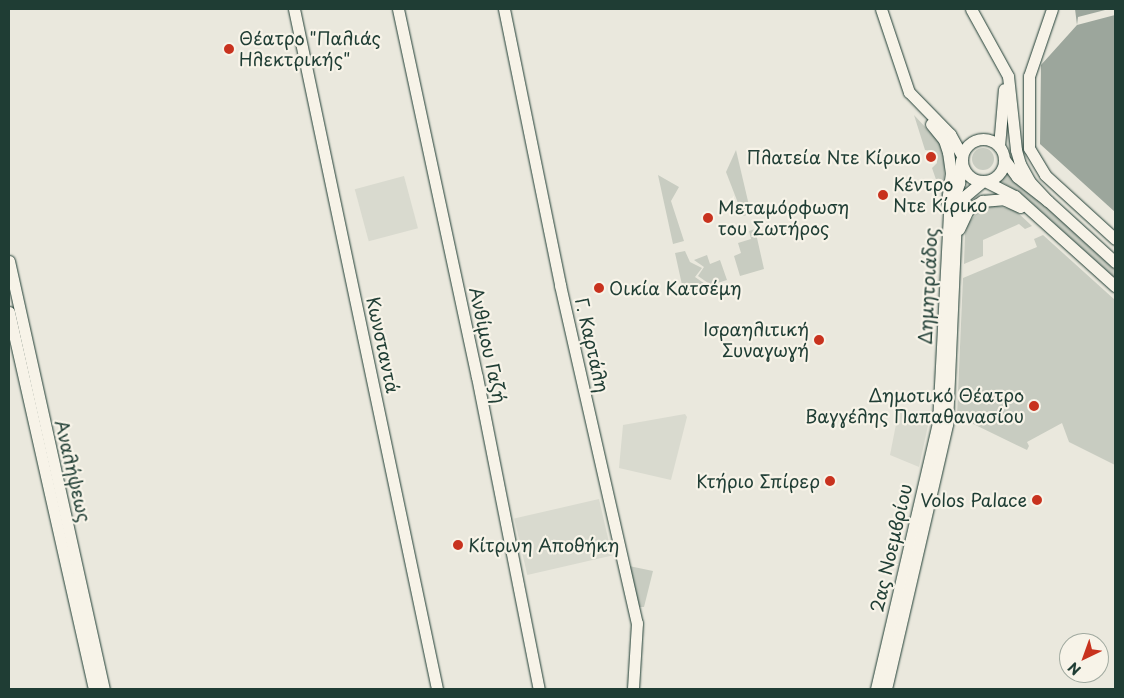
<!DOCTYPE html>
<html>
<head>
<meta charset="utf-8">
<style>
  body { margin:0 }
  #map { position:relative; width:1124px; height:698px; overflow:hidden; background:#eae8dd; font-family:"Playpen Sans",sans-serif }
  div>[style] { position:absolute }
  [style*='--x'] { left:calc(var(--x)*1px); top:calc(var(--y)*1px); width:calc(var(--w)*1px); rotate:calc(var(--a)*1deg) }
  .built>* { inset:0; background:#d9dacf; transform-origin:0 0 }
  .green>* { inset:0; background:#c8ccc1 }
  .round { border-radius:50% }
  .water>* { inset:0; background:#9ca69c }
  .pier>* { inset:0; background:#eae8dd }
  .roads { filter:drop-shadow(0 0 1px #1f3d34) drop-shadow(0 0 1px #1f3d34) }
  .secondary>* { height:11px; margin:-5.5px; padding:0 5.5px; transform-origin:5.5px; border-radius:5.5px; background:#f7f3e8 }
  .secondary>.ring { margin:-5.5px; padding:0; box-sizing:content-box; background:none; border:11px solid #f7f3e8; border-radius:50% }
  .dots>* { width:14px; height:14px; translate:-50% -50%; box-sizing:border-box; border:2px solid #f7f3e8; border-radius:50% }
  span { translate:-50% -50%; white-space:nowrap; text-align:center; line-height:1.15; -webkit-text-stroke:4.5px #f7f3e8; paint-order:stroke }
  .poi-label { font-size:18px; color:#1f3d34 }
  .left { translate:0 -50%; text-align:left }
  .right { translate:-100% -50%; text-align:right }
  .street-label { font-size:18px; color:#1f3d34 }
  .frame { position:absolute; inset:0; border:10px solid #1f3d34; pointer-events:none }
  .north { position:absolute; left:1059px; top:633px; width:50px; height:50px; box-sizing:border-box; background:#f7f3e8; border:1px solid #a1aaa0; border-radius:50%; rotate:222deg; font-size:14px; font-weight:700; line-height:20px; text-align:center; color:#1f3d34 }
  .north::after { content:''; display:block; margin:auto; width:18px; height:22px; background:#c8321e; clip-path:polygon(50% 0,100% 100%,50% 72%,0 100%) }
</style>
</head>
<body>
<div id="map">
  <div class="built">
    <div style="left:404px;top:176px;width:54px;height:51px;rotate:75deg"></div>
    <div style="clip-path:polygon(899px 409px,929px 421px,919px 467px,890px 455px)"></div>
    <div style="clip-path:polygon(685px 414px,687px 417px,671px 480px,619px 468px,623px 425px)"></div>
    <div style="left:599px;top:499px;width:58px;height:87px;rotate:77deg"></div>
  </div>
  <div class="green">
    <div style="clip-path:polygon(914px 115px,941px 144px,945px 165px,942px 197px,932px 168px,937px 163px,937px 158px,932px 151px,925px 150px)"></div>
    <div class="round" style="left:972px;top:148px;width:22px;height:22px"></div>
    <div style="clip-path:polygon(736px 150px,751px 214px,743px 216px,726px 172px)"></div>
    <div style="clip-path:polygon(1008px 172px,1115px 270px,1115px 278px,1022px 194px,1000px 181px)"></div>
    <div style="clip-path:polygon(658px 175px,679px 187px,671px 201px,684px 241px,673px 244px)"></div>
    <div style="clip-path:polygon(992px 205px,1015px 210px,1032px 226px,1025px 229px,1019px 224px,983px 240px,983px 256px,964px 264px,965px 234px,969px 222px,980px 210px)"></div>
    <div style="clip-path:polygon(755px 229px,764px 269px,740px 276px,734px 256px,741px 253px,738px 243px,751px 239px,749px 231px)"></div>
    <div style="clip-path:polygon(1043px 235px,1115px 300px,1115px 465px,1069px 442px,1062px 423px,1027px 442px,1029px 446px,1027px 450px,957px 416px,963px 278px,1037px 247px,1034px 239px)"></div>
    <div style="clip-path:polygon(685px 251px,690px 262px,702px 268px,695px 277px,708px 286px,684px 294px,675px 253px)"></div>
    <div style="clip-path:polygon(707px 255px,710px 264px,720px 260px,727px 280px,711px 285px,698px 276px,704px 267px,694px 260px)"></div>
    <div style="clip-path:polygon(629px 566px,653px 571px,644px 607px,638px 607px)"></div>
  </div>
  <div class="water">
    <div style="clip-path:polygon(1075px 9px,1115px 9px,1115px 212px,1040px 144px,1041px 65px,1077px 25px)"></div>
  </div>
  <div class="pier">
    <div style="clip-path:polygon(1109px 9px,1115px 9px,1115px 15px,1077px 25px,1078px 17px)"></div>
  </div>
  <div class="roads">
    <div class="secondary">
      <div style="--x:294;--y:9;--w:695;--a:78.12"></div>
      <div style="--x:398;--y:9;--w:376;--a:77.9"></div>
      <div style="--x:477;--y:377;--w:318;--a:78.8"></div>
      <div style="--x:504;--y:9;--w:282;--a:78.5"></div>
      <div style="--x:560;--y:285;--w:347;--a:77.2"></div>
      <div style="--x:637;--y:623;--w:66;--a:93.5"></div>
      <div style="--x:881;--y:9;--w:88;--a:71.4"></div>
      <div style="--x:909;--y:92;--w:59;--a:45.7"></div>
      <div style="--x:950;--y:134;--w:25;--a:61"></div>
      <div style="--x:971;--y:9;--w:77;--a:61.1"></div>
      <div style="--x:1008;--y:76;--w:74;--a:83.8"></div>
      <div style="--x:1016;--y:150;--w:15;--a:74"></div>
      <div style="--x:1020;--y:164;--w:21;--a:61"></div>
      <div style="--x:1030;--y:182;--w:26;--a:47"></div>
      <div style="--x:1052;--y:9;--w:71;--a:108.9"></div>
      <div style="--x:1029;--y:76;--w:72;--a:90"></div>
      <div style="--x:1029;--y:148;--w:31;--a:59"></div>
      <div style="--x:1045;--y:175;--w:95;--a:42.4"></div>
      <div style="--x:931;--y:124;--w:21;--a:51"></div>
      <div style="--x:944;--y:140;--w:13;--a:72"></div>
      <div style="--x:948;--y:152;--w:21;--a:82"></div>
      <div style="--x:951;--y:173;--w:29;--a:98"></div>
      <div class="ring" style="left:962px;top:139px;width:31px;height:31px"></div>
      <div style="--x:999;--y:146;--w:57;--a:-85"></div>
      <div style="--x:1004;--y:159;--w:22;--a:54"></div>
      <div style="--x:1017;--y:177;--w:39;--a:38"></div>
      <div style="--x:1048;--y:201;--w:91;--a:42.3"></div>
      <div style="--x:985;--y:181;--w:34;--a:27"></div>
      <div style="--x:1015;--y:196;--w:135;--a:42"></div>
      <div style="--x:959;--y:229;--w:21;--a:-65"></div>
      <div style="--x:968;--y:210;--w:17;--a:-33"></div>
      <div style="--x:982;--y:201;--w:21;--a:-5"></div>
      <div style="--x:1003;--y:199;--w:19;--a:25"></div>
      <div style="--x:9;--y:261;--w:438;--a:77.5"></div>
      <div style="--x:9;--y:312;--w:386;--a:77.3"></div>
      <div style="--x:876;--y:689;--w:273;--a:-76.9"></div>
      <div style="--x:938;--y:423;--w:209;--a:-87"></div>
      <div style="--x:949;--y:214;--w:33;--a:-72"></div>
      <div style="--x:959;--y:183;--w:23;--a:-85"></div>
      <div style="--x:886;--y:689;--w:272;--a:-77"></div>
      <div style="--x:947;--y:424;--w:210;--a:-87.5"></div>
      <div style="--x:956;--y:214;--w:20;--a:-63"></div>
      <div style="--x:965;--y:196;--w:23;--a:-40"></div>
    </div>
  </div>
  <div class="dots">
    <div style="left:229px;top:49px;background:#c8321e"></div>
    <div style="left:931px;top:157px;background:#c8321e"></div>
    <div style="left:883px;top:195px;background:#c8321e"></div>
    <div style="left:708px;top:218px;background:#c8321e"></div>
    <div style="left:599px;top:288px;background:#c8321e"></div>
    <div style="left:819px;top:340px;background:#c8321e"></div>
    <div style="left:1034px;top:406px;background:#c8321e"></div>
    <div style="left:830px;top:481px;background:#c8321e"></div>
    <div style="left:1037px;top:500px;background:#c8321e"></div>
    <div style="left:458px;top:545px;background:#c8321e"></div>
  </div>
  <div class="poi-label">
    <span class="left" style="left:239px;top:49px">Θέατρο "Παλιάς<br>Ηλεκτρικής"</span>
    <span class="right" style="left:921px;top:157px">Πλατεία Ντε Κίρικο</span>
    <span class="left" style="left:893px;top:195px">Κέντρο<br>Ντε Κίρικο</span>
    <span class="left" style="left:718px;top:218px">Μεταμόρφωση<br>του Σωτήρος</span>
    <span class="left" style="left:609px;top:288px">Οικία Κατσέμη</span>
    <span class="right" style="left:809px;top:340px">Ισραηλιτική<br>Συναγωγή</span>
    <span class="right" style="left:1024px;top:406px">Δημοτικό Θέατρο<br>Βαγγέλης Παπαθανασίου</span>
    <span class="right" style="left:820px;top:481px">Κτήριο Σπίρερ</span>
    <span class="right" style="left:1027px;top:500px">Volos Palace</span>
    <span class="left" style="left:468px;top:545px">Κίτρινη Αποθήκη</span>
  </div>
  <div class="street-label">
    <span style="left:928px;top:286px;rotate:-87deg">Δημητριάδος</span>
    <span style="left:383px;top:345px;rotate:78deg">Κωνσταντά</span>
    <span style="left:488px;top:345px;rotate:78deg">Ανθίμου Γαζή</span>
    <span style="left:592px;top:345px;rotate:77deg">Γ. Καρτάλη</span>
    <span style="left:73px;top:471px;rotate:77deg">Αναλήψεως</span>
    <span style="left:891px;top:548px;rotate:-77deg">2ας Νοεμβρίου</span>
  </div>
  <div class="frame"></div>
  <div class="north">N</div>
</div>
</body>
</html>
